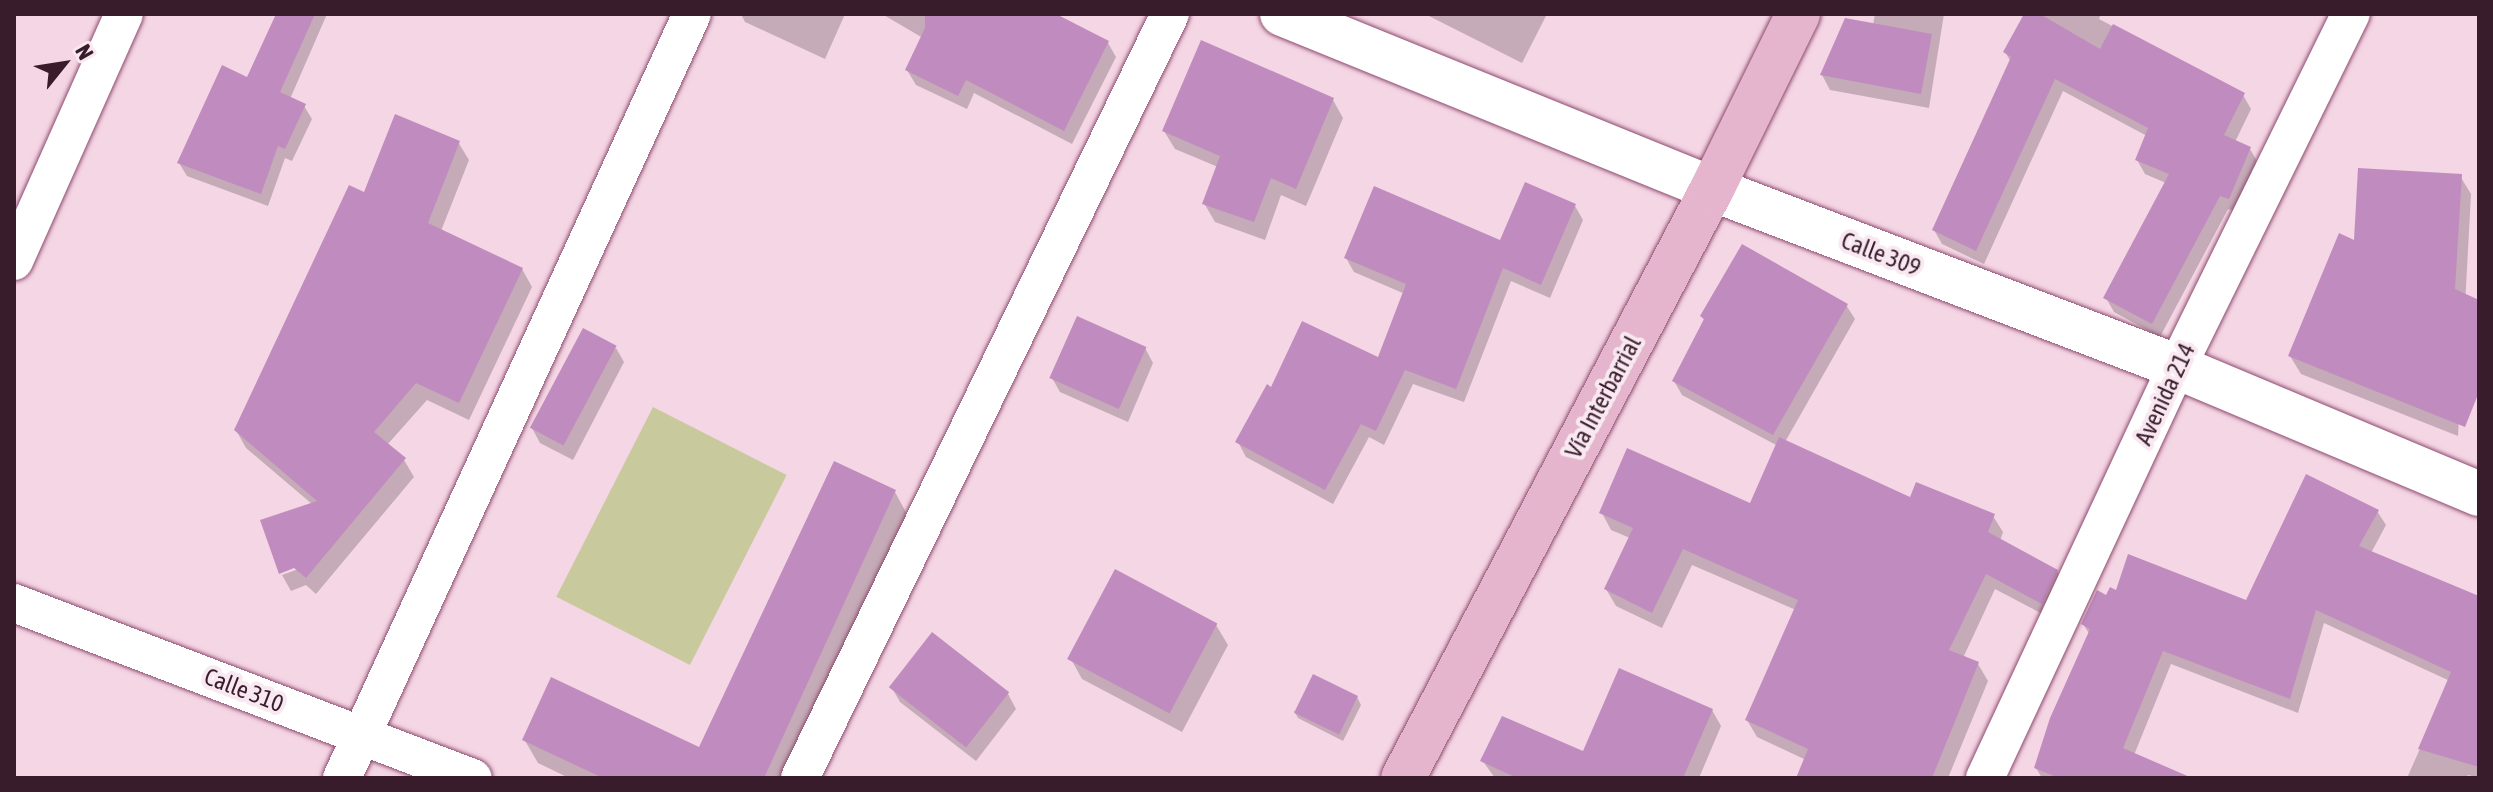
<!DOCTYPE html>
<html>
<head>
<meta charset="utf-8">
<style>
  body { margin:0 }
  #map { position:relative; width:2493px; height:792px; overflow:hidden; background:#f5d6e5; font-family:"Asap Condensed",sans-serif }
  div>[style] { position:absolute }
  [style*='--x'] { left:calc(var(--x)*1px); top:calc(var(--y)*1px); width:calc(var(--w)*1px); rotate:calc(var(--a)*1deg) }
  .green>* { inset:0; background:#c9c99e; transform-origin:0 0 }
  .shadow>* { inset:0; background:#0003 }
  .building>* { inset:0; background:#c08cbf; transform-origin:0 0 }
  .roads { filter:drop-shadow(0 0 2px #8d4a6e) drop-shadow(0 0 2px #8d4a6e) }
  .street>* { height:38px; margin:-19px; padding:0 19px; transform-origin:19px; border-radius:19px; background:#fff }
  .secondary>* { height:44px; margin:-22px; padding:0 22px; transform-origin:22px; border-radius:22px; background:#fff }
  .primary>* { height:44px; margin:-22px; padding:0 22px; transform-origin:22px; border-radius:22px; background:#e5b5ce }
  span { translate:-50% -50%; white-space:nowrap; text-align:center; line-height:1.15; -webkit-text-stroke:8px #f8e8f0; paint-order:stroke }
  .street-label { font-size:24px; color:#391c2c }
  .frame { position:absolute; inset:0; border:16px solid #391c2c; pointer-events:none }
  .north { position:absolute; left:24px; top:24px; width:80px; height:80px; -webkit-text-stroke:6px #f8e8f0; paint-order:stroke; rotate:60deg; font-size:22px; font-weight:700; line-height:32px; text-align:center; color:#391c2c }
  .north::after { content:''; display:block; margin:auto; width:28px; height:36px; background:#391c2c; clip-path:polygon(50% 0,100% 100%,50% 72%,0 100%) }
</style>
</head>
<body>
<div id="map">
  <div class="green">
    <div style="left:653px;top:407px;width:150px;height:213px;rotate:27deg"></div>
  </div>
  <div class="shadow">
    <div style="clip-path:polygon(278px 14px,327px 14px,290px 99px,304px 106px,312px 119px,292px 161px,285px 158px,268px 206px,187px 176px,179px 163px,248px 80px)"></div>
    <div style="clip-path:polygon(741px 14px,845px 14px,825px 59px,745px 22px)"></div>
    <div style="clip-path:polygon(882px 14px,1052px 14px,1108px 43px,1116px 57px,1072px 144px,974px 93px,967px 109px,916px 85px,907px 70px,923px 38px)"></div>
    <div style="clip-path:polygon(1425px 14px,1547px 14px,1522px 63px)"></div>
    <div style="clip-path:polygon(1875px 14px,1944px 14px,1929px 108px,1830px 90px,1822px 75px,1873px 25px)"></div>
    <div style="clip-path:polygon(2026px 14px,2101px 14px,2099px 19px,2243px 95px,2251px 109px,2235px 142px,2250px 149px,2258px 163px,2237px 212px,2228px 209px,2160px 337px,2114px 312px,2106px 298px,2166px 183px,2145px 174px,2137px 160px,2147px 136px,2063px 91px,1984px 264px,1942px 244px,1934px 230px,2011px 62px,2005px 52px)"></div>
    <div style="clip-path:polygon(1333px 100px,1343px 118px,1306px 206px,1281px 195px,1265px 240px,1215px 222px,1204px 203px,1218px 167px,1175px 149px,1164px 131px)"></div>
    <div style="clip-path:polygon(458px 142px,469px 160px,441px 231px,522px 269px,532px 287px,469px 420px,427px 400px,387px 445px,404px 460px,414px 477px,316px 594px,306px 585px,291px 591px,282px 575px,304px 567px,312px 504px,246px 448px,236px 430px,365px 195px)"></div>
    <div style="clip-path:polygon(2460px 176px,2471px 194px,2458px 436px,2301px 374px,2290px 356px,2356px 243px)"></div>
    <div style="clip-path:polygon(1575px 206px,1583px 220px,1550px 298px,1511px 281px,1464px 402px,1413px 384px,1384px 445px,1369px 437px,1333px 504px,1246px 457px,1238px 442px,1272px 389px,1379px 360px,1405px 294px,1354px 272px,1346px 258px,1501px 242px)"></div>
    <div style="clip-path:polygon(1846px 305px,1855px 319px,1785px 442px,1911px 500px,1993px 516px,2003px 532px,2000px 541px,2057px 571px,2066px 588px,2052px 619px,1995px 589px,1963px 658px,1978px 664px,1988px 681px,1948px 778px,1798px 778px,1806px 760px,1757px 737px,1747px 720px,1796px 610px,1692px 565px,1662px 628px,1616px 606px,1606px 589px,1630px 538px,1611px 530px,1602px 513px,1751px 506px,1778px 446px,1682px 395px,1674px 381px,1705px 322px,1702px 316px)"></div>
    <div style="clip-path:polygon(616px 348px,624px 362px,573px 460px,540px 443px,532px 428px)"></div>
    <div style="clip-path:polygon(1145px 348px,1153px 363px,1128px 422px,1060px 392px,1052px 378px)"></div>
    <div style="clip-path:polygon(895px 492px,908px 516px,785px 778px,569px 778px,538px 763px,524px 739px,700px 750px)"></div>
    <div style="clip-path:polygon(2377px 511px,2386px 525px,2371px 553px,2479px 600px,2479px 778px,2468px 775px,2466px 778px,2407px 778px,2450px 681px,2324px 623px,2298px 713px,2171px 664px,2134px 755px,2159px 778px,2042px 778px,2036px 768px,2090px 635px,2083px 624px,2107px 598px,2247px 602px)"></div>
    <div style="clip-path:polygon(1216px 625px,1228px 645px,1182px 732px,1082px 679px,1071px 659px)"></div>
    <div style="clip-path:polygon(892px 688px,1008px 694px,1016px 709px,976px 761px,900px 702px)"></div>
    <div style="clip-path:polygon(1357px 697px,1361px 705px,1343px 741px,1298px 718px,1294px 711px)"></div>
    <div style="clip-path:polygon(1712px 710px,1721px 726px,1699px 778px,1495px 778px,1482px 760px,1584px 754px)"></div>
  </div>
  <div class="building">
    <div style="clip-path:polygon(276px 14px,315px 14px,280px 92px,306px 104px,285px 149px,278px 146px,261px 194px,177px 163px,222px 65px,247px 77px)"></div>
    <div style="clip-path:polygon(925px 14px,1056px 14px,1109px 41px,1064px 131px,966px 80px,958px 96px,905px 70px,925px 28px)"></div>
    <div style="clip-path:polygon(2024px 14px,2040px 14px,2100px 49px,2113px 24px,2245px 93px,2224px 135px,2251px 147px,2229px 199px,2220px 196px,2152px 324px,2103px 298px,2169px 174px,2135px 160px,2148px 128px,2055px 79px,1976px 251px,1932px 230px,2011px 57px,2003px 52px)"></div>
    <div style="clip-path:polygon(1845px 18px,1932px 34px,1921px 94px,1820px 75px)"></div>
    <div style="clip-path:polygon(1201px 40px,1334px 98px,1296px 189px,1271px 178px,1254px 222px,1202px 204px,1220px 156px,1162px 131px)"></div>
    <div style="clip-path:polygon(395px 114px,460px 141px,428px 223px,523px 268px,459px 403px,416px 383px,374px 432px,406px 458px,306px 578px,294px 568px,279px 574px,260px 520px,317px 501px,234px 430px,349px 185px,364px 192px)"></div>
    <div style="clip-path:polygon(2358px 168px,2462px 174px,2455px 289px,2479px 300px,2479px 392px,2465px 427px,2288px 356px,2339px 233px,2354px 240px)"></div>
    <div style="clip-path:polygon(1525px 182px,1576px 204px,1541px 285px,1503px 268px,1456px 389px,1405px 370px,1376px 431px,1361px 424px,1325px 490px,1235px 442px,1267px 384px,1271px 387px,1302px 321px,1378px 357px,1406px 284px,1344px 258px,1374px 186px,1500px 240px)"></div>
    <div style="clip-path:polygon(1742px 244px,1848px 304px,1773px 435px,1672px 381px,1704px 319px,1700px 316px)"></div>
    <div style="left:1077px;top:316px;width:76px;height:68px;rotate:24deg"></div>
    <div style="left:583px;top:328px;width:38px;height:113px;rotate:28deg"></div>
    <div style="clip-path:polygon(1779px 437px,1910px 497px,1916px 482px,1995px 514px,1988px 532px,2058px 570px,2042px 604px,1986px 574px,1949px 650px,1979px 662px,1932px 778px,1796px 778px,1808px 749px,1745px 720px,1798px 600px,1683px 549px,1652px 613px,1604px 589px,1633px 528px,1599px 513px,1627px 448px,1750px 503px)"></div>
    <div style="clip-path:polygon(834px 461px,896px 490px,764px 778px,603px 778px,522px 740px,551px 677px,699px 747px)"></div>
    <div style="clip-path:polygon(2306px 474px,2379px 510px,2359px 546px,2479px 596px,2479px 767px,2418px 749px,2451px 672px,2316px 610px,2290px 699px,2163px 651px,2123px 748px,2192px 778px,2059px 778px,2034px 768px,2050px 718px,2090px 629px,2081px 624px,2097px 590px,2106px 595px,2110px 587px,2116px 590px,2128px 554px,2246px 600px)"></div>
    <div style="left:1115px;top:569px;width:116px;height:102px;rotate:28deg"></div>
    <div style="left:932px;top:632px;width:98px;height:70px;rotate:38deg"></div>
    <div style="clip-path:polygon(1619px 668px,1713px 709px,1683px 778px,1517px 778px,1480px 761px,1502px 716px,1583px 751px)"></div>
    <div style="left:1313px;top:674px;width:50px;height:43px;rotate:26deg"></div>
  </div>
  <div class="roads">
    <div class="street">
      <div style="--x:14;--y:261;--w:270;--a:-66"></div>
      <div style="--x:14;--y:603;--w:491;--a:20.9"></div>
      <div style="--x:342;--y:778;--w:840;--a:-65.39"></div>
      <div style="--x:800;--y:778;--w:849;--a:-64.16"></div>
      <div style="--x:1985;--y:778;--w:454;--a:-65"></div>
      <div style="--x:2177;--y:367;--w:394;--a:-63.8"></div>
    </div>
    <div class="secondary">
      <div style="--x:1282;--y:14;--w:464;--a:22.1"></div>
      <div style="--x:1712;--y:189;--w:498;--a:20.9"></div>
      <div style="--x:2177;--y:367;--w:328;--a:22.8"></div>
    </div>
    <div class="primary">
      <div style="--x:1403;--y:778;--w:665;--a:-62.32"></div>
      <div style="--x:1712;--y:189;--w:195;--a:-63.8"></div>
    </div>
  </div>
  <div class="street-label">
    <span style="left:1881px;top:254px;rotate:21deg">Calle 309</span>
    <span style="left:2165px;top:394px;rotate:-65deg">Avenida 214</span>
    <span style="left:1603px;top:397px;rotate:-62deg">Vía Interbarrial</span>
    <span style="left:244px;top:690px;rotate:21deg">Calle 310</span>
  </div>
  <div class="frame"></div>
  <div class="north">N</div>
</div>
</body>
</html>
